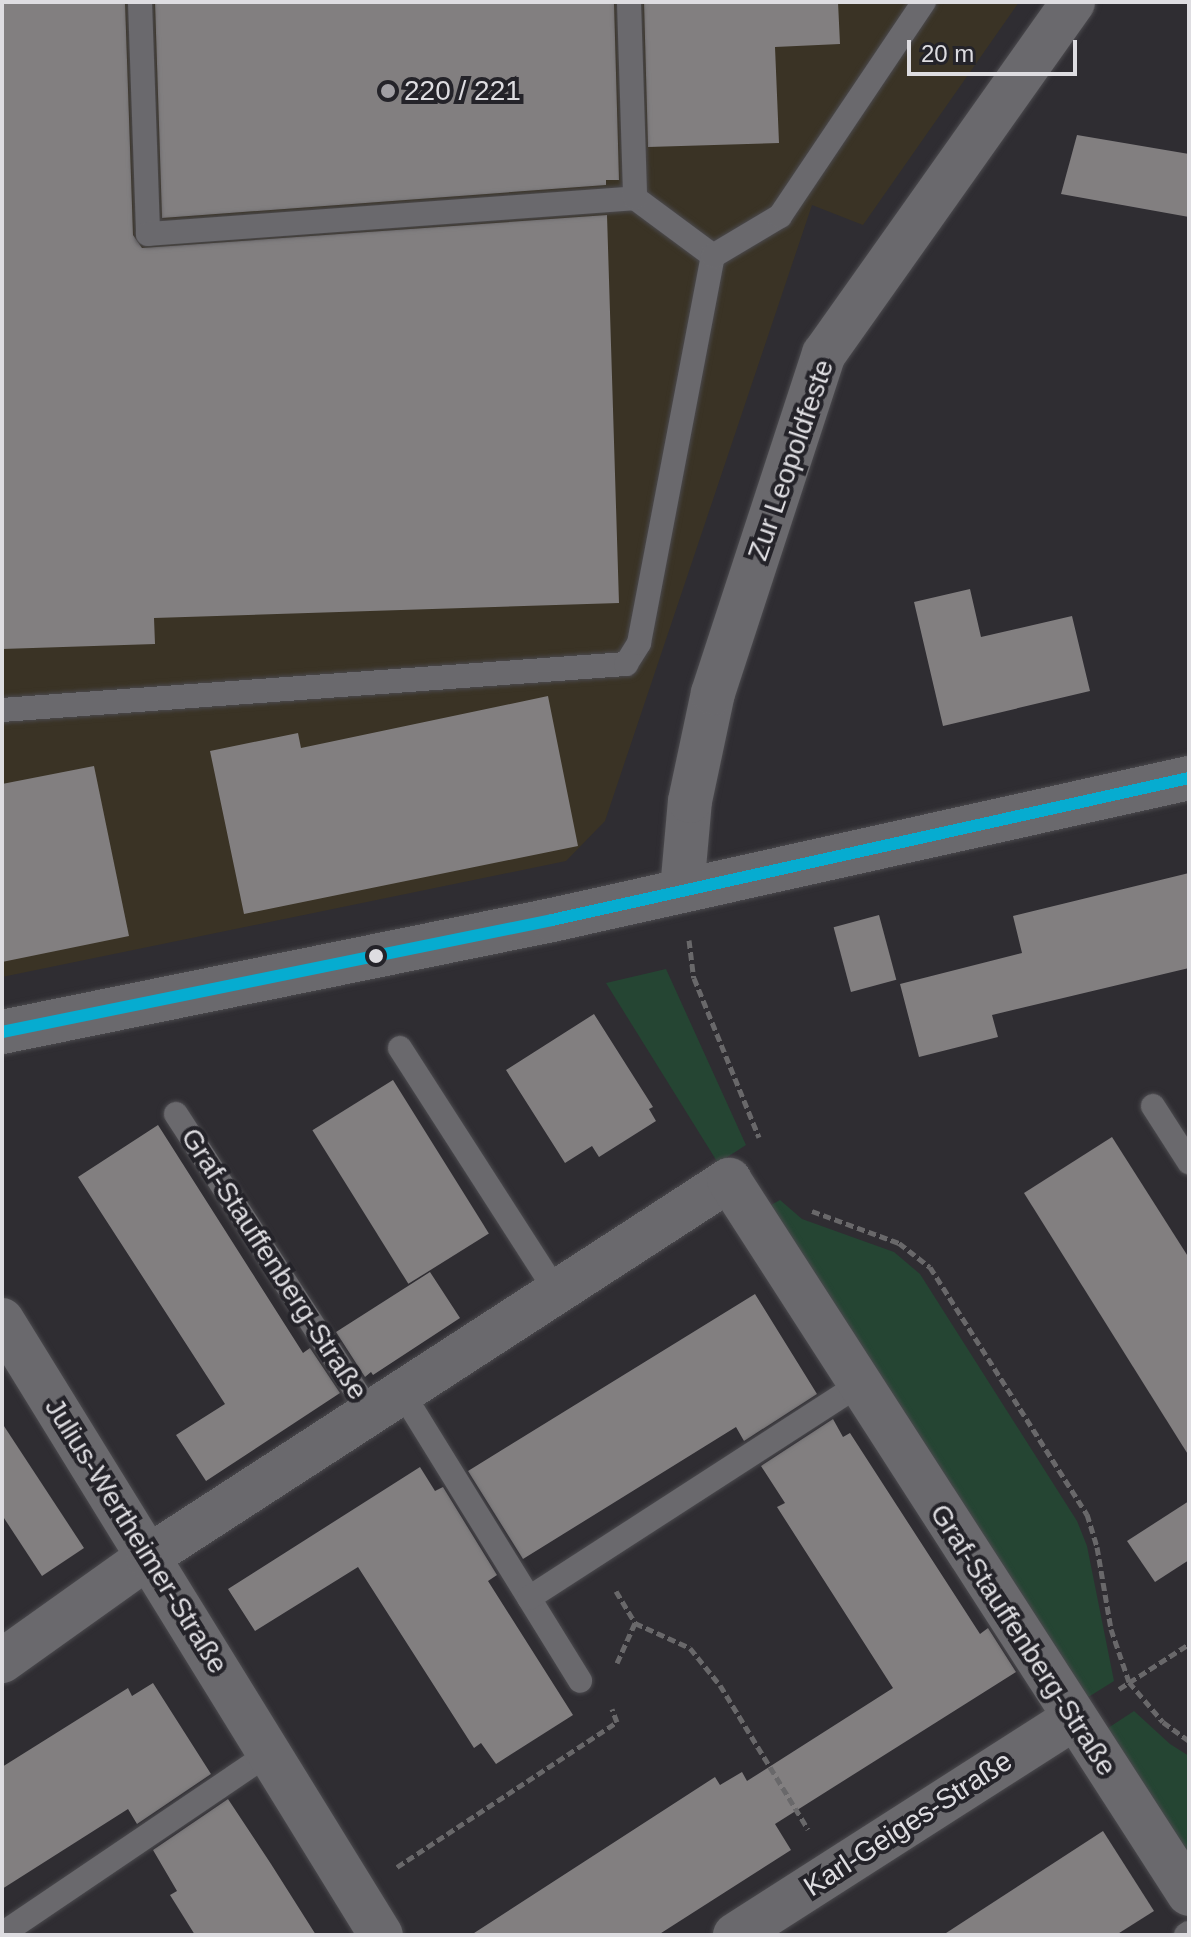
<!DOCTYPE html>
<html>
<head>
<meta charset="utf-8">
<style>
  body { margin:0 }
  #map { position:relative; width:1191px; height:1937px; overflow:hidden; background:#2f2d32; font-family:Helvetica,sans-serif }
  div>[style] { position:absolute }
  [style*='--x'] { left:calc(var(--x)*1px); top:calc(var(--y)*1px); width:calc(var(--w)*1px); rotate:calc(var(--a)*1deg) }
  .industrial>* { inset:0; background:#3a3325 }
  .green>* { inset:0; background:#254533 }
  .building>* { inset:0; background:#827f80; transform-origin:0 0 }
  .path>* { height:5px; margin-top:-2.5px; transform-origin:0; background:repeating-linear-gradient(90deg,#69686a 0 8px,transparent 0 12px) }
  .roads { filter:drop-shadow(0 0 2px #4b4a4e) drop-shadow(0 0 2px #4b4a4e) }
  .lane>* { height:24px; margin:-12px; padding:0 12px; transform-origin:12px; border-radius:12px; background:#6a696d }
  .street>* { height:44px; margin:-22px; padding:0 22px; transform-origin:22px; border-radius:22px; background:#6a696d }
  .bus-1>* { height:12px; margin:-6px; padding:0 6px; transform-origin:6px; border-radius:6px; background:#06acd0 }
  .dots>* { width:22px; height:22px; translate:-50% -50%; box-sizing:border-box; border:4px solid #242329; border-radius:50% }
  span { translate:-50% -50%; white-space:nowrap; text-align:center; line-height:1.15; -webkit-text-stroke:8px #242329; paint-order:stroke }
  .poi-label { font-size:28px; color:#dedde1 }
  .left { translate:0 -50%; text-align:left }
  .street-label { font-size:28px; color:#dedde1 }
  .frame { position:absolute; inset:0; border:4px solid #dedde1; pointer-events:none }
  .scale { position:absolute; left:907px; top:40px; width:170px; height:36px; box-sizing:border-box; border:4px solid #dedde1; border-top:0; padding-left:10px; font-size:24px; line-height:28px; white-space:nowrap; color:#dedde1; -webkit-text-stroke:6px #242329; paint-order:stroke }
</style>
</head>
<body>
<div id="map">
  <div class="industrial">
    <div style="clip-path:polygon(2px 2px,1019px 2px,863px 225px,812px 205px,605px 821px,566px 861px,2px 977px)"></div>
  </div>
  <div class="green">
    <div style="clip-path:polygon(666px 969px,746px 1145px,718px 1163px,606px 983px)"></div>
    <div style="clip-path:polygon(780px 1200px,802px 1219px,894px 1252px,920px 1274px,1077px 1521px,1087px 1546px,1114px 1681px,1082px 1701px,771px 1205px)"></div>
    <div style="clip-path:polygon(1134px 1711px,1170px 1744px,1189px 1756px,1189px 1871px,1102px 1732px)"></div>
  </div>
  <div class="building">
    <div style="clip-path:polygon(2px 2px,125px 2px,133px 235px,142px 248px,607px 215px,619px 603px,154px 618px,155px 644px,2px 649px)"></div>
    <div style="clip-path:polygon(155px 2px,614px 2px,619px 180px,606px 180px,606px 185px,162px 218px)"></div>
    <div style="clip-path:polygon(644px 2px,838px 2px,840px 44px,775px 47px,779px 143px,648px 147px)"></div>
    <div style="clip-path:polygon(1077px 135px,1189px 154px,1189px 217px,1061px 194px)"></div>
    <div style="clip-path:polygon(970px 589px,981px 637px,1072px 616px,1090px 691px,943px 726px,914px 602px)"></div>
    <div style="clip-path:polygon(548px 696px,578px 846px,244px 914px,210px 751px,298px 733px,301px 748px)"></div>
    <div style="clip-path:polygon(94px 766px,129px 936px,2px 962px,2px 784px)"></div>
    <div style="clip-path:polygon(1189px 873px,1189px 968px,992px 1015px,998px 1037px,919px 1057px,900px 984px,1022px 953px,1013px 916px)"></div>
    <div style="left:879px;top:915px;width:67px;height:47px;rotate:75deg"></div>
    <div style="clip-path:polygon(594px 1014px,653px 1107px,649px 1109px,656px 1121px,599px 1157px,592px 1146px,565px 1163px,506px 1070px)"></div>
    <div style="left:393px;top:1080px;width:181px;height:95px;rotate:58deg"></div>
    <div style="clip-path:polygon(158px 1125px,303px 1353px,310px 1348px,340px 1393px,206px 1481px,176px 1435px,225px 1404px,78px 1177px)"></div>
    <div style="clip-path:polygon(1112px 1137px,1189px 1258px,1189px 1456px,1024px 1193px)"></div>
    <div style="clip-path:polygon(430px 1272px,460px 1318px,373px 1375px,371px 1372px,365px 1377px,336px 1332px)"></div>
    <div style="clip-path:polygon(755px 1294px,817px 1394px,744px 1441px,736px 1427px,523px 1559px,468px 1471px)"></div>
    <div style="clip-path:polygon(833px 1419px,843px 1437px,850px 1433px,980px 1634px,988px 1628px,1016px 1672px,775px 1824px,791px 1850px,658px 1935px,471px 1935px,715px 1777px,720px 1785px,742px 1772px,747px 1781px,893px 1688px,777px 1507px,785px 1503px,761px 1466px)"></div>
    <div style="clip-path:polygon(2px 1423px,84px 1548px,42px 1576px,2px 1515px)"></div>
    <div style="clip-path:polygon(420px 1467px,435px 1491px,443px 1487px,497px 1575px,488px 1581px,573px 1715px,496px 1764px,481px 1743px,474px 1748px,358px 1567px,255px 1631px,228px 1589px)"></div>
    <div style="clip-path:polygon(1189px 1501px,1189px 1560px,1155px 1582px,1127px 1541px)"></div>
    <div style="clip-path:polygon(153px 1683px,211px 1774px,137px 1824px,128px 1809px,2px 1889px,2px 1767px,128px 1688px,132px 1696px)"></div>
    <div style="clip-path:polygon(228px 1799px,271px 1864px,316px 1935px,195px 1935px,170px 1895px,177px 1891px,153px 1850px)"></div>
    <div style="clip-path:polygon(1103px 1831px,1154px 1911px,1116px 1935px,943px 1935px)"></div>
  </div>
  <div class="path">
    <div style="--x:689;--y:940;--w:38;--a:83"></div>
    <div style="--x:694;--y:978;--w:172;--a:67.8"></div>
    <div style="--x:812;--y:1211;--w:93;--a:20.2"></div>
    <div style="--x:899;--y:1243;--w:39;--a:38"></div>
    <div style="--x:930;--y:1267;--w:293;--a:57.6"></div>
    <div style="--x:1087;--y:1514;--w:34;--a:73"></div>
    <div style="--x:1097;--y:1547;--w:83;--a:80.3"></div>
    <div style="--x:1111;--y:1629;--w:56;--a:71.2"></div>
    <div style="--x:1129;--y:1682;--w:52;--a:49.6"></div>
    <div style="--x:1163;--y:1722;--w:32;--a:36"></div>
    <div style="--x:616;--y:1591;--w:37;--a:59"></div>
    <div style="--x:635;--y:1623;--w:60;--a:24.4"></div>
    <div style="--x:690;--y:1648;--w:48;--a:51"></div>
    <div style="--x:720;--y:1685;--w:169;--a:58.6"></div>
    <div style="--x:617;--y:1663;--w:44;--a:-65.8"></div>
    <div style="--x:1119;--y:1689;--w:83;--a:-32.7"></div>
    <div style="--x:397;--y:1867;--w:263;--a:-33.4"></div>
    <div style="--x:617;--y:1722;--w:14;--a:-111"></div>
  </div>
  <div class="roads">
    <div class="lane">
      <div style="--x:140;--y:2;--w:232;--a:88"></div>
      <div style="--x:148;--y:234;--w:488;--a:-4.2"></div>
      <div style="--x:635;--y:198;--w:97;--a:36.6"></div>
      <div style="--x:629;--y:2;--w:196;--a:88.2"></div>
      <div style="--x:2;--y:710;--w:626;--a:-4.22"></div>
      <div style="--x:626;--y:664;--w:25;--a:-58"></div>
      <div style="--x:639;--y:643;--w:394;--a:-79.2"></div>
      <div style="--x:713;--y:256;--w:78;--a:-30.8"></div>
      <div style="--x:780;--y:216;--w:258;--a:-56.1"></div>
      <div style="--x:400;--y:1048;--w:291;--a:57.3"></div>
      <div style="--x:1153;--y:1106;--w:67;--a:57.3"></div>
      <div style="--x:176;--y:1114;--w:358;--a:57"></div>
      <div style="--x:403;--y:1394;--w:337;--a:58.3"></div>
      <div style="--x:529;--y:1598;--w:392;--a:-32.9"></div>
      <div style="--x:2;--y:1934;--w:323;--a:-34.1"></div>
      <div style="--x:1186;--y:1935;--w:4;--a:-34"></div>
    </div>
    <div class="street">
      <div style="--x:682;--y:890;--w:89;--a:-84.9"></div>
      <div style="--x:690;--y:801;--w:110;--a:-78"></div>
      <div style="--x:713;--y:693;--w:357;--a:-71.9"></div>
      <div style="--x:824;--y:354;--w:431;--a:-54.7"></div>
      <div style="--x:2;--y:1032;--w:561;--a:-11.51"></div>
      <div style="--x:552;--y:920;--w:653;--a:-12.57"></div>
      <div style="--x:2;--y:1320;--w:722;--a:58.36"></div>
      <div style="--x:2;--y:1661;--w:179;--a:-35.5"></div>
      <div style="--x:148;--y:1557;--w:693;--a:-32.98"></div>
      <div style="--x:729;--y:1180;--w:849;--a:57.21"></div>
      <div style="--x:735;--y:1935;--w:403;--a:-32.6"></div>
    </div>
  </div>
  <div class="bus-1">
    <div style="--x:2;--y:1032;--w:561;--a:-11.51"></div>
    <div style="--x:552;--y:920;--w:653;--a:-12.57"></div>
  </div>
  <div class="dots">
    <div style="left:388px;top:91px;background:#a19fa4"></div>
    <div style="left:376px;top:956px;background:#dedde1"></div>
  </div>
  <div class="poi-label">
    <span class="left" style="left:404px;top:91px">220 / 221</span>
  </div>
  <div class="street-label">
    <span style="left:791px;top:460px;rotate:-71deg">Zur Leopoldfeste</span>
    <span style="left:274px;top:1264px;rotate:57deg">Graf-Stauffenberg-Straße</span>
    <span style="left:136px;top:1536px;rotate:58deg">Julius-Wertheimer-Straße</span>
    <span style="left:1023px;top:1640px;rotate:57deg">Graf-Stauffenberg-Straße</span>
    <span style="left:908px;top:1824px;rotate:-33deg">Karl-Geiges-Straße</span>
  </div>
  <div class="frame"></div>
  <div class="scale">20 m</div>
</div>
</body>
</html>
